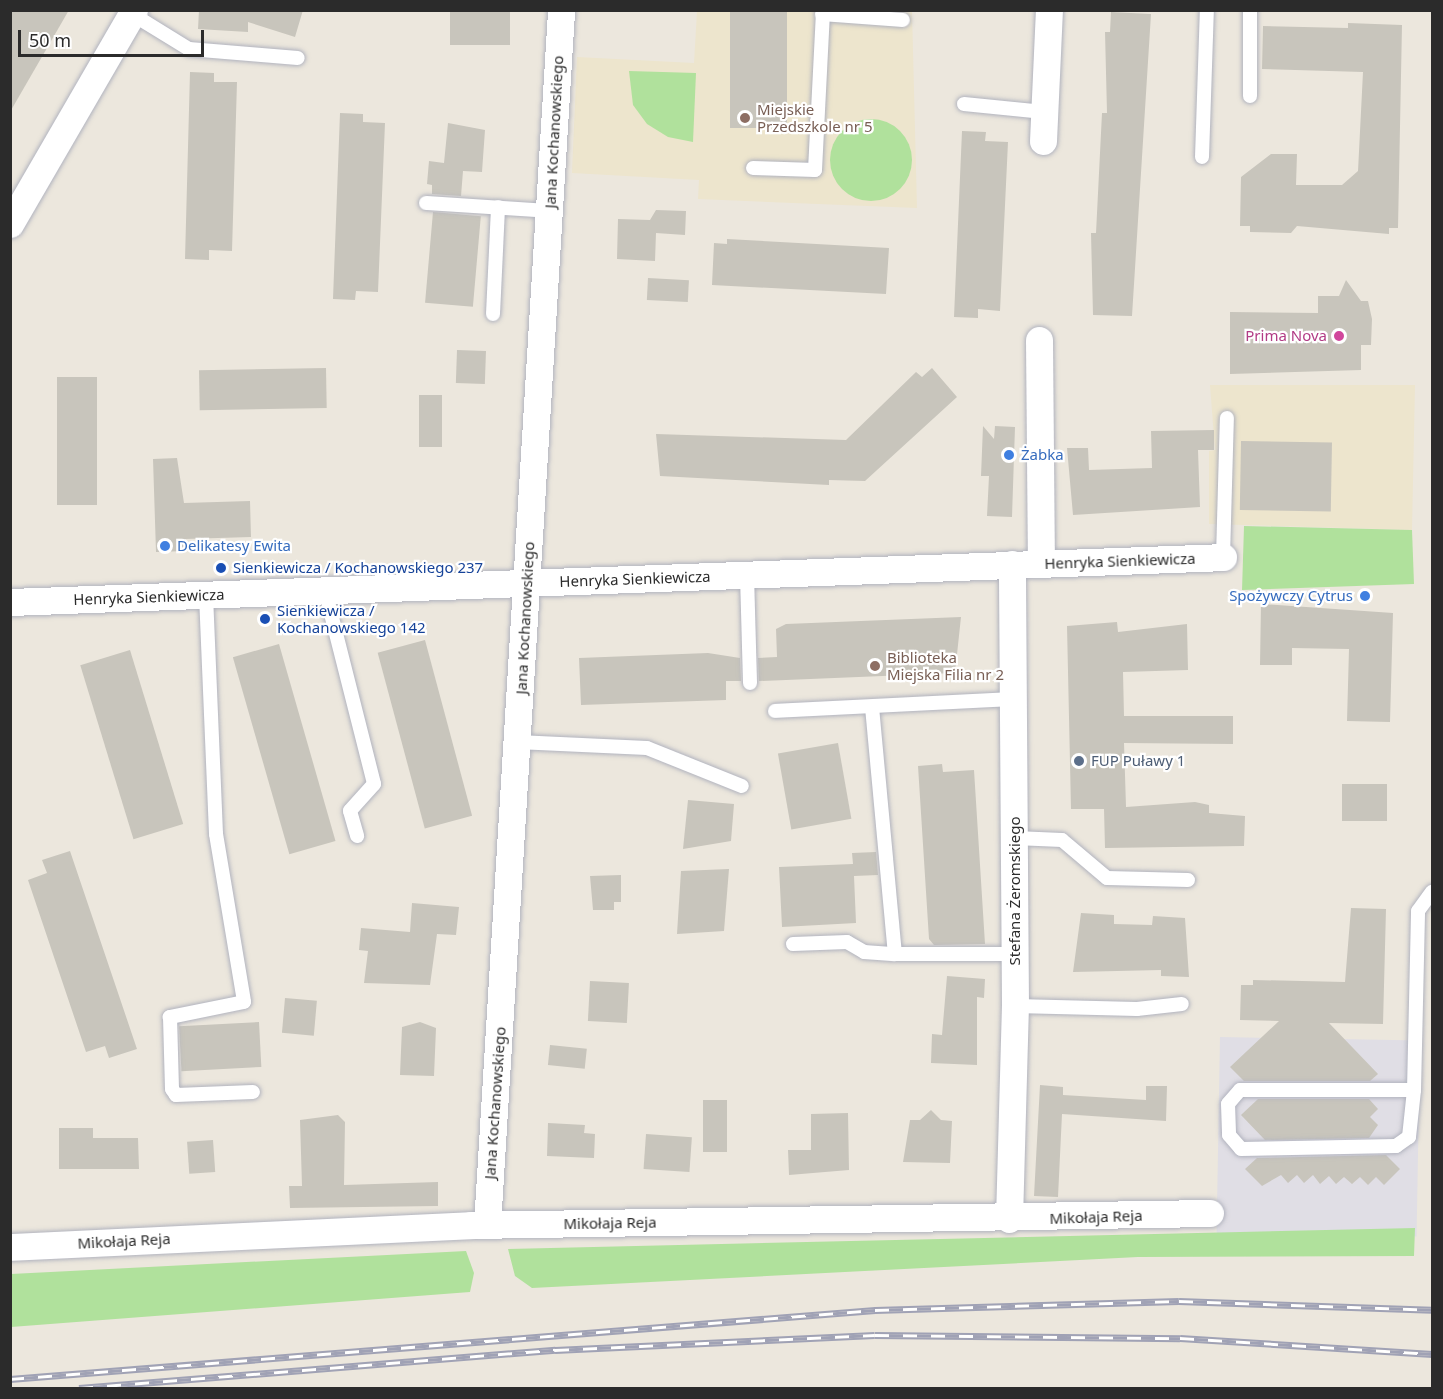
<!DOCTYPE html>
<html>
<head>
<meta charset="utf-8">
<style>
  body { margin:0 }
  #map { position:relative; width:1443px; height:1399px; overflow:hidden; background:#ece7dd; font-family:"Noto Sans",sans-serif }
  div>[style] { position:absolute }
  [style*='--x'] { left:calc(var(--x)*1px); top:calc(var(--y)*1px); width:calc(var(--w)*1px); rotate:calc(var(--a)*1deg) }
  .industrial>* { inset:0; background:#e0dee5; transform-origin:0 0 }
  .education>* { inset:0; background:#ede5cd }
  .green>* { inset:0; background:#b0e19c }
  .round { border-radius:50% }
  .building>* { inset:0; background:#c8c5bc; transform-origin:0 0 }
  .roads { filter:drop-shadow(0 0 2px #b1b3be) drop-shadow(0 0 2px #b1b3be) }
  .service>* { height:14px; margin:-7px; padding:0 7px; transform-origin:7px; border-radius:7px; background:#fff }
  .minor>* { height:27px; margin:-13.5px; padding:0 13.5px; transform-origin:13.5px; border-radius:13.5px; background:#fff }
  .rail>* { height:7px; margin-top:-3.5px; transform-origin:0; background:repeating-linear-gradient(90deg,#fff 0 14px,#a0a2b5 0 28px); box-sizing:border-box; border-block:2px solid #a0a2b5 }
  .dots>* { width:16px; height:16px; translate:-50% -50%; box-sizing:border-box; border:3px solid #fff; border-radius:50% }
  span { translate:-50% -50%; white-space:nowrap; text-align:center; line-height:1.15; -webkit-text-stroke:4.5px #fff; paint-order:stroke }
  .education-label { font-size:15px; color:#785e54 }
  .left { translate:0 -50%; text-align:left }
  .street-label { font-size:15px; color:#2b2b2b }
  .hotel-label { font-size:15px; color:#b23c85 }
  .right { translate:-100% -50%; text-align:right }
  .shop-label { font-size:15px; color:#366cbe }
  .transit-label { font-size:15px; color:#164399 }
  .service-label { font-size:15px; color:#4e5e75 }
  .frame { position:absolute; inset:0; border:12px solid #2b2b2b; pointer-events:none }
  .scale { position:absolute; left:18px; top:30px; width:186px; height:27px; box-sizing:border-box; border:3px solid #2b2b2b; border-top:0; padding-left:8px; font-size:18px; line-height:21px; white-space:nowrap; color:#2b2b2b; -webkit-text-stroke:4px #fff; paint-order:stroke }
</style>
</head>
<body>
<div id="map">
  <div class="industrial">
    <div style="left:1220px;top:1037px;width:200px;height:196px;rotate:1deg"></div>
  </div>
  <div class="education">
    <div style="clip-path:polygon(697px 11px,912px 11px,917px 208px,698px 199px,699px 180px,572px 173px,577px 57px,694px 63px)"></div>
    <div style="clip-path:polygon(1210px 385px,1415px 385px,1412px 530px,1209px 524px,1209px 451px,1215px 450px)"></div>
  </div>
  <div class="green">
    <div style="clip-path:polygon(629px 71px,696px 73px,693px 142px,668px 137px,647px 124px,633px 105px)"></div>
    <div class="round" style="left:830px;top:119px;width:82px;height:82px"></div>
    <div style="clip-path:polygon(1244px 526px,1412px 530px,1414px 584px,1242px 590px)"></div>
    <div style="clip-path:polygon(1415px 1228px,1414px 1256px,1138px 1257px,532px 1288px,515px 1276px,508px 1249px)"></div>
    <div style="clip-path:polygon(466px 1251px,474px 1273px,470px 1292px,11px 1327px,11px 1274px)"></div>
  </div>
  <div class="building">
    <div style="clip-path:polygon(10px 10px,69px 10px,10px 112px)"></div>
    <div style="clip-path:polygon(199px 10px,303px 10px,295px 37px,248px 22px,248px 32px,198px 29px)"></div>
    <div style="left:450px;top:10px;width:60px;height:35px"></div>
    <div style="left:730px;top:10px;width:57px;height:118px"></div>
    <div style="clip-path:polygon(1111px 12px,1151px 14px,1132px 316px,1093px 315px,1091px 233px,1096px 233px,1102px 113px,1107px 113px,1105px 32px,1110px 32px)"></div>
    <div style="clip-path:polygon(1348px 23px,1402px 25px,1398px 228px,1389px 228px,1389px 234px,1297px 226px,1291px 233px,1250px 232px,1250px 226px,1240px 226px,1241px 177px,1271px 154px,1297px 154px,1296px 185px,1342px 185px,1358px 171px,1363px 72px,1262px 69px,1263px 26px,1348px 28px)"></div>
    <div style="clip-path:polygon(190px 72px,214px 73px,214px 82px,237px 82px,232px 251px,209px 250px,209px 260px,185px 259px)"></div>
    <div style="clip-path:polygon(340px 113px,363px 114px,363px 122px,385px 123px,378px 292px,356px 291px,355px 300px,333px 299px)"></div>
    <div style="clip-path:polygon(448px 123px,485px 130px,482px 172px,463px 171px,461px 196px,432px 194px,432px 185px,427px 184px,429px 161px,444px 163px)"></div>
    <div style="clip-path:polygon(962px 131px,986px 132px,985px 141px,1008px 142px,1000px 311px,978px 309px,978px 318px,954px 317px)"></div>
    <div style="clip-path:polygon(656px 210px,686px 211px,685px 235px,656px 233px,655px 261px,617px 259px,618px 219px,650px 220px)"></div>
    <div style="left:433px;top:212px;width:48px;height:91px;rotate:5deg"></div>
    <div style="clip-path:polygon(727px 239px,889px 248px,886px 294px,712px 285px,714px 243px,727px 244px)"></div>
    <div style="left:648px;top:278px;width:41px;height:22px;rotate:3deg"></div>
    <div style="clip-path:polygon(1346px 280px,1361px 301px,1368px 301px,1372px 319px,1371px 345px,1361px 345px,1361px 370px,1230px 374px,1230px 312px,1318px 313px,1318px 296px,1339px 296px)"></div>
    <div style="left:457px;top:350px;width:29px;height:33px;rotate:2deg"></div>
    <div style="left:326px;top:368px;width:40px;height:127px;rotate:89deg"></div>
    <div style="clip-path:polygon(932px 368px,957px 397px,865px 481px,829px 480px,829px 485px,660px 476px,656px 434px,846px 440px,916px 372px,922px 377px)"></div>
    <div style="left:57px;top:377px;width:40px;height:128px"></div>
    <div style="left:419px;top:395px;width:23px;height:52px"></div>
    <div style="clip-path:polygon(983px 426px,994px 439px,995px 426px,1015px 427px,1012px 517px,987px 516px,989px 476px,981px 476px)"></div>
    <div style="clip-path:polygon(1214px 430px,1214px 450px,1198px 450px,1200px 507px,1073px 515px,1067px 448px,1088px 448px,1089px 470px,1152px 468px,1151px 431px)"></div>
    <div style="left:1241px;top:441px;width:91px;height:69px;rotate:1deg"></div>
    <div style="clip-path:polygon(177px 458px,184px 503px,250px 501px,251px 537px,185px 539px,186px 551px,156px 552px,153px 459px)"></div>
    <div style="clip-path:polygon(1261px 604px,1393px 613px,1390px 722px,1347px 721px,1349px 649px,1292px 648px,1292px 665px,1260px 665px)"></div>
    <div style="clip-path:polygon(961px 617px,955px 673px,759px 681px,758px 658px,777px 657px,776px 629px,786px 624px)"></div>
    <div style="clip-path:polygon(1117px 622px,1118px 632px,1187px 624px,1188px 670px,1123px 672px,1124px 716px,1233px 716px,1233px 744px,1124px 743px,1126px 807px,1195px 802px,1209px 805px,1209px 813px,1245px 816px,1244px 846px,1105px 848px,1104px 809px,1071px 809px,1067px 626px)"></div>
    <div style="left:425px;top:640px;width:182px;height:49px;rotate:75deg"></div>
    <div style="left:279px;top:644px;width:205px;height:48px;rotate:74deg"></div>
    <div style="left:130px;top:650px;width:182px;height:52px;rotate:73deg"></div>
    <div style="clip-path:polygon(708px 653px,740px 658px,741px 681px,726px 681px,726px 700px,581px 705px,579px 658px)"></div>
    <div style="left:838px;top:743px;width:77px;height:61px;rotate:80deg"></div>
    <div style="clip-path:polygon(942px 764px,943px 772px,974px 770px,985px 944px,934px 945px,929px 939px,918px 766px)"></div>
    <div style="left:1342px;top:784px;width:45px;height:37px"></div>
    <div style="clip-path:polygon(688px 800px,734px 804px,731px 841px,683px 849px)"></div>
    <div style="clip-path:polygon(70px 851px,137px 1049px,109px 1058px,105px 1046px,86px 1052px,28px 880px,47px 873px,42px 860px)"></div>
    <div style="clip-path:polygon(876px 852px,878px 875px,854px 876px,856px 923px,782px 927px,779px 867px,853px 864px,852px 853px)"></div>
    <div style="clip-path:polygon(729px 869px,724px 931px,677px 934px,681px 871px)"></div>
    <div style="clip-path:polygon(621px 875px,621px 902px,614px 902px,614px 910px,593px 910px,590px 876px)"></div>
    <div style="clip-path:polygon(412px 903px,459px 907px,456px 935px,437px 934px,430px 985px,364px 983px,368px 951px,359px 950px,361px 928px,410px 932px)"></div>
    <div style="clip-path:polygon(1351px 908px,1386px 909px,1383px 1024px,1329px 1023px,1378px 1074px,1370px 1081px,1244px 1081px,1230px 1067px,1279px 1021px,1240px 1020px,1241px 985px,1253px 985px,1253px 980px,1345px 982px)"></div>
    <div style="clip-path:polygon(1081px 913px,1114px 915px,1114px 924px,1152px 925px,1153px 916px,1185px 918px,1189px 977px,1161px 976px,1161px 970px,1073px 972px)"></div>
    <div style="clip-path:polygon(947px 976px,985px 979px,984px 998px,977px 997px,977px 1065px,931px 1063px,932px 1034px,942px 1035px)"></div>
    <div style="left:590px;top:981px;width:39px;height:40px;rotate:3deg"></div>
    <div style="left:285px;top:998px;width:32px;height:35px;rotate:5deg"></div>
    <div style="left:259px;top:1022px;width:45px;height:80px;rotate:87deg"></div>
    <div style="clip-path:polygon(420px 1022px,436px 1028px,434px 1076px,400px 1075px,402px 1027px)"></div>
    <div style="left:550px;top:1045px;width:37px;height:20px;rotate:6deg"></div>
    <div style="clip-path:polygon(1040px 1085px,1063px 1087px,1063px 1095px,1146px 1100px,1146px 1086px,1167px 1086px,1166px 1121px,1062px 1114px,1058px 1197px,1034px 1196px)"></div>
    <div style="clip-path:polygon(1258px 1099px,1369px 1099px,1378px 1109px,1370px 1117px,1378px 1125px,1369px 1138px,1265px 1140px,1241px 1115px)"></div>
    <div style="left:703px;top:1100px;width:24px;height:52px"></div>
    <div style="clip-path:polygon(931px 1110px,941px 1120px,952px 1121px,950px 1163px,903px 1162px,910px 1120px,920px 1120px)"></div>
    <div style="clip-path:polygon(848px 1113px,849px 1170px,789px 1175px,788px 1150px,811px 1150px,811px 1114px)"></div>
    <div style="clip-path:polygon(338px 1115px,345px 1122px,344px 1185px,438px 1182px,438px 1206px,290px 1208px,289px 1186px,302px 1186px,300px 1120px)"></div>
    <div style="clip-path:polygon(548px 1123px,585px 1125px,584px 1133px,595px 1134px,594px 1158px,547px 1156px)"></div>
    <div style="clip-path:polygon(59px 1128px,93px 1128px,93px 1138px,138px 1138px,139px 1169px,59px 1169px)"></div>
    <div style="left:646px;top:1134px;width:46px;height:35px;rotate:4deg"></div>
    <div style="left:213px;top:1140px;width:32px;height:26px;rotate:86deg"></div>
    <div style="clip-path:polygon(1386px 1155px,1400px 1169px,1384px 1185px,1376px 1177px,1368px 1185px,1360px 1177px,1352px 1184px,1344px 1177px,1336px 1184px,1329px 1176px,1320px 1184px,1313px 1175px,1304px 1183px,1297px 1175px,1288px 1183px,1281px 1175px,1262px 1186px,1245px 1169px,1257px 1158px)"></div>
  </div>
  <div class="roads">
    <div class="service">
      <div style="--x:1250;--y:10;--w:86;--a:90"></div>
      <div style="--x:132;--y:14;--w:67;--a:31.6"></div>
      <div style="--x:189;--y:49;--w:109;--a:4.7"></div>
      <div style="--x:822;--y:14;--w:81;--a:4.2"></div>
      <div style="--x:964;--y:104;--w:80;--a:5.7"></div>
      <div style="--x:1202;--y:157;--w:147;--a:-88.1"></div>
      <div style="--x:753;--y:168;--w:62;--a:1.8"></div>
      <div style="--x:815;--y:170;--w:160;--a:-87.1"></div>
      <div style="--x:426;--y:203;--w:123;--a:3.7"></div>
      <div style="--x:493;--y:314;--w:107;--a:-87.3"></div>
      <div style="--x:1223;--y:557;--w:139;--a:-88.4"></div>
      <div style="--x:747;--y:575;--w:108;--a:88.4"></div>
      <div style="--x:325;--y:590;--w:200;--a:75.8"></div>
      <div style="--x:374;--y:784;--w:36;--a:132"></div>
      <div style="--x:350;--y:811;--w:26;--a:74"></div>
      <div style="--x:206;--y:595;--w:239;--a:87.6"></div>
      <div style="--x:216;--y:834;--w:170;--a:80.5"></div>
      <div style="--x:244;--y:1002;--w:76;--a:168.5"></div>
      <div style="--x:170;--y:1017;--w:72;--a:88.4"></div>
      <div style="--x:172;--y:1089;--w:7;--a:56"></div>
      <div style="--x:176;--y:1095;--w:77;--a:-2.2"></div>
      <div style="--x:872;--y:707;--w:248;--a:84.7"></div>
      <div style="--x:775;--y:711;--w:241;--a:-2.9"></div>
      <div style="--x:517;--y:742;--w:130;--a:2.6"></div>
      <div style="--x:647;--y:748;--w:102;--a:21.8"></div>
      <div style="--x:1015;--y:838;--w:47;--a:2.4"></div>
      <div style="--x:1062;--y:840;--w:59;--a:40.2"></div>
      <div style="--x:1107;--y:878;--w:81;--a:1.4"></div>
      <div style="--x:793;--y:944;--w:54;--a:-2.1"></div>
      <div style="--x:847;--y:942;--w:20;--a:30"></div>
      <div style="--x:864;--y:952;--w:31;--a:4"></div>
      <div style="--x:895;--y:954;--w:120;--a:0"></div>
      <div style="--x:1015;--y:1006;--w:122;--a:1.4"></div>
      <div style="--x:1137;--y:1009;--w:45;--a:-6.3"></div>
      <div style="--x:1414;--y:1090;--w:174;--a:180"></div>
      <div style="--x:1240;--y:1090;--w:18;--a:131"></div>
      <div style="--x:1228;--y:1104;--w:31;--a:88"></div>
      <div style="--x:1229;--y:1135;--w:18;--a:49"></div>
      <div style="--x:1241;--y:1149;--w:155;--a:-1.1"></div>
      <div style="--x:1396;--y:1146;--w:16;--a:-35"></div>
      <div style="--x:1409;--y:1137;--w:47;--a:-83.9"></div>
      <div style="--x:1414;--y:1090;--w:179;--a:-88.7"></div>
      <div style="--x:1418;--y:911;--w:24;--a:-54"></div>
    </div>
    <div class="minor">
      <div style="--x:1043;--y:141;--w:131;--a:-87.4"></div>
      <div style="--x:10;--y:224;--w:247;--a:-59.9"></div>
      <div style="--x:1039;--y:340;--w:223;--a:89.5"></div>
      <div style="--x:10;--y:602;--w:1214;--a:-2.12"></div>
      <div style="--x:1009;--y:1219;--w:213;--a:-88.4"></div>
      <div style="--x:1015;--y:1006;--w:442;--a:-90.4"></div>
      <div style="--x:487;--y:1225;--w:1217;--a:-86.51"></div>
      <div style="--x:10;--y:1247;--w:462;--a:-2.7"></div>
      <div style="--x:471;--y:1225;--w:739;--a:-0.93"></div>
    </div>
  </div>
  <div class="rail">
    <div style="--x:10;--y:1379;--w:868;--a:-4.56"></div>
    <div style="--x:875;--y:1310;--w:304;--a:-1.7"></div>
    <div style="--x:1179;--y:1301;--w:253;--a:2"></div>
    <div style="--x:79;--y:1388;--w:478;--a:-4.6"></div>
    <div style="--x:555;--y:1350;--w:320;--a:-2.7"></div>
    <div style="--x:875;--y:1335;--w:305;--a:0.6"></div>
    <div style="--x:1180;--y:1338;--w:253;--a:3.6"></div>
  </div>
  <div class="dots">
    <div style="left:745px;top:118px;background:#8d6e63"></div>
    <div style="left:1339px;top:336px;background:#d1479c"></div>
    <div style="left:1009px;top:455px;background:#3f7fe0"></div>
    <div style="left:165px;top:546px;background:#3f7fe0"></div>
    <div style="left:221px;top:568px;background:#1a4fb4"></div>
    <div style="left:1365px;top:596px;background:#3f7fe0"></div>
    <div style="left:265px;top:619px;background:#1a4fb4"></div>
    <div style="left:875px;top:666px;background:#8d6e63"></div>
    <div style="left:1079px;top:761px;background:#5c6f8a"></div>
  </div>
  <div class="education-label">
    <span class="left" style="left:757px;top:118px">Miejskie<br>Przedszkole nr 5</span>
    <span class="left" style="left:887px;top:666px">Biblioteka<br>Miejska Filia nr 2</span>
  </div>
  <div class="street-label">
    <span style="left:554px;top:132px;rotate:-87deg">Jana Kochanowskiego</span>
    <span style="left:1120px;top:561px;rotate:-2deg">Henryka Sienkiewicza</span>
    <span style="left:635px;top:579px;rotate:-2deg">Henryka Sienkiewicza</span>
    <span style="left:149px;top:597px;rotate:-2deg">Henryka Sienkiewicza</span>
    <span style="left:525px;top:618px;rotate:-87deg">Jana Kochanowskiego</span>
    <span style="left:1015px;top:891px;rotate:-90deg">Stefana Żeromskiego</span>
    <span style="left:495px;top:1103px;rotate:-86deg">Jana Kochanowskiego</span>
    <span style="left:1096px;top:1217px;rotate:-2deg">Mikołaja Reja</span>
    <span style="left:610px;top:1223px;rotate:-1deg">Mikołaja Reja</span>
    <span style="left:124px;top:1241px;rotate:-3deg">Mikołaja Reja</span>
  </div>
  <div class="hotel-label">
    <span class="right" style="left:1327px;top:336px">Prima Nova</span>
  </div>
  <div class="shop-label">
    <span class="left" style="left:1021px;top:455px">Żabka</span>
    <span class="left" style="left:177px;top:546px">Delikatesy Ewita</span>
    <span class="right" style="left:1353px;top:596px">Spożywczy Cytrus</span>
  </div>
  <div class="transit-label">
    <span class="left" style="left:233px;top:568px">Sienkiewicza / Kochanowskiego 237</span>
    <span class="left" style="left:277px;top:619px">Sienkiewicza /<br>Kochanowskiego 142</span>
  </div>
  <div class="service-label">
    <span class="left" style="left:1091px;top:761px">FUP Puławy 1</span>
  </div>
  <div class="frame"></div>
  <div class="scale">50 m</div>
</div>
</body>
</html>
